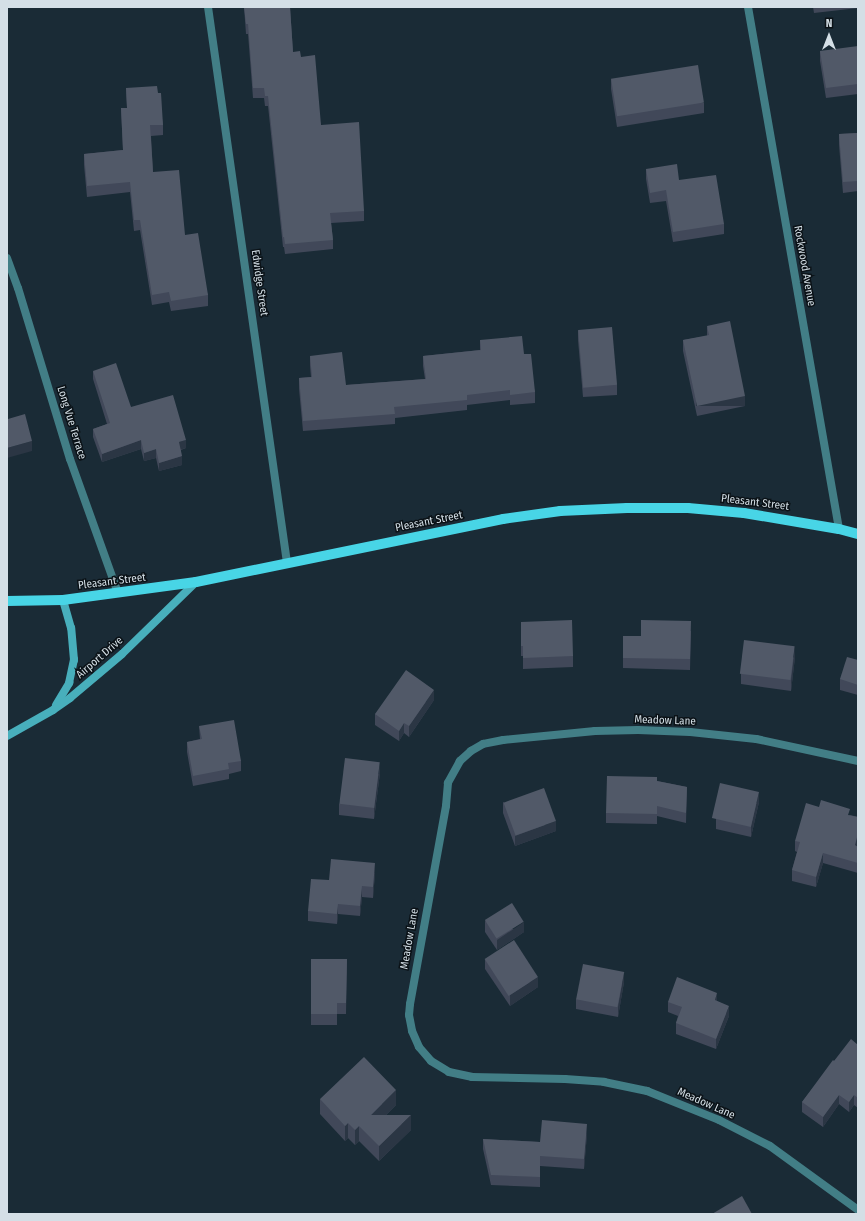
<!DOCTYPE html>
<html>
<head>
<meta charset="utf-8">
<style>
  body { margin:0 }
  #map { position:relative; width:865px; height:1221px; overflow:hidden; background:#1a2b36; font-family:"Fira Sans Condensed",sans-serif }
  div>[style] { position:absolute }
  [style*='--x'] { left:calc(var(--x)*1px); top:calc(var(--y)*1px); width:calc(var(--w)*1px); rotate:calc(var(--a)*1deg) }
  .minor>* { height:8px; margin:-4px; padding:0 4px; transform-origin:4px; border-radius:4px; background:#427e86 }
  .secondary>* { height:8px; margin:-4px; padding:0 4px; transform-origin:4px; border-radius:4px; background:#48afbc }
  .primary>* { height:10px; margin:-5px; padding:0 5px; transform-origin:5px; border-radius:5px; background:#48d5e6 }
  .wall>* { inset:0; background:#414859 }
  .shaded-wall>* { inset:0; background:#2b3644; transform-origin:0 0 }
  .building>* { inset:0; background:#515968; transform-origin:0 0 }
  span { translate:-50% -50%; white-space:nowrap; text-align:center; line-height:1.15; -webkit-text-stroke:3px #0b1217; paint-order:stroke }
  .street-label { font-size:11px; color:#d4dfe6 }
  .frame { position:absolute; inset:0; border:8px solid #d4dfe6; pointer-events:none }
  .north { position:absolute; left:809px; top:16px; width:40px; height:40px; -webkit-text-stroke:3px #0b1217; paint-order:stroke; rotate:0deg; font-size:11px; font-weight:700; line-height:16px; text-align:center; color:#d4dfe6 }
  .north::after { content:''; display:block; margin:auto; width:14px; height:18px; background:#d4dfe6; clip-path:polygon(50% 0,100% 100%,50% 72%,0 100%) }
</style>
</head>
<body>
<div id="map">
  <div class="minor">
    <div style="--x:208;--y:7;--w:562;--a:81.91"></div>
    <div style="--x:748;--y:7;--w:530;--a:80.11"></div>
    <div style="--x:7;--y:258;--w:32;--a:70"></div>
    <div style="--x:18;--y:288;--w:179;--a:73.1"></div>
    <div style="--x:70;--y:459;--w:142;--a:70.3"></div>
    <div style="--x:858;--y:761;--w:104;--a:-167.8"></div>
    <div style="--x:756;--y:739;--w:66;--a:-173.9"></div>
    <div style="--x:690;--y:732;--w:52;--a:-177.8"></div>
    <div style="--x:638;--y:730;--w:43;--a:178.7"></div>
    <div style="--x:595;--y:731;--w:92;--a:174.4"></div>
    <div style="--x:503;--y:740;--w:20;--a:169"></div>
    <div style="--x:483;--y:744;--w:14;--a:150"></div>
    <div style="--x:471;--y:751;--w:15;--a:138"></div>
    <div style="--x:460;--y:761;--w:25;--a:119"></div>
    <div style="--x:448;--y:783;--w:23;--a:95"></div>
    <div style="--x:446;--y:806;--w:201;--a:100.3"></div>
    <div style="--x:410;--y:1004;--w:11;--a:95"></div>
    <div style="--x:409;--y:1015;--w:16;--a:79"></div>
    <div style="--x:412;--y:1031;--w:17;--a:66"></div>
    <div style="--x:419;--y:1047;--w:18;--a:49"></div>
    <div style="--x:431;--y:1061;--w:21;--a:31"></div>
    <div style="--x:449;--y:1072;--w:24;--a:12"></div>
    <div style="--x:472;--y:1077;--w:93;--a:1.2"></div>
    <div style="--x:565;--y:1079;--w:39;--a:4"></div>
    <div style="--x:604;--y:1082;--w:44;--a:11.8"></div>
    <div style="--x:647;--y:1091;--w:78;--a:21.9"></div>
    <div style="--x:719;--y:1120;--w:57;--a:27"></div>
    <div style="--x:770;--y:1146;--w:109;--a:36"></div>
  </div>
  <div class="secondary">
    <div style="--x:56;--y:705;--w:26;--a:-59"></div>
    <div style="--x:69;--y:683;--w:24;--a:-78"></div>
    <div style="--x:74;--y:660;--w:32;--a:-95"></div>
    <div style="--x:71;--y:628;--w:29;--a:-106"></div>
    <div style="--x:7;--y:736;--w:53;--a:-29.5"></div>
    <div style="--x:53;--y:710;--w:21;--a:-35"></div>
    <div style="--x:70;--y:698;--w:68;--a:-40.2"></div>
    <div style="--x:122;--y:654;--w:103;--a:-44.2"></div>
  </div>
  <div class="primary">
    <div style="--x:7;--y:601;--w:56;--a:-1"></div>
    <div style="--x:63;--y:600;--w:134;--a:-7.7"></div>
    <div style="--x:196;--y:582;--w:313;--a:-11.6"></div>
    <div style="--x:503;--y:519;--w:58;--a:-8"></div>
    <div style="--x:560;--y:511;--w:67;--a:-2.6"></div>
    <div style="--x:627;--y:508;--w:61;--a:0"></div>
    <div style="--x:688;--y:508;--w:56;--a:5.1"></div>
    <div style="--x:744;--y:513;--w:96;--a:9.6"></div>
    <div style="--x:839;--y:529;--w:20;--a:15"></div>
  </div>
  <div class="wall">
    <div style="clip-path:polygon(244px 7px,290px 7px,293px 52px,301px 57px,321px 125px,364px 211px,364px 221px,331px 223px,333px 240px,333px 249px,285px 254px,284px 247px,283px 247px,268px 106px,265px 106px,264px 98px,253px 98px,248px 34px,246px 34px)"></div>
    <div style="clip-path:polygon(813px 7px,858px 7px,858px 8px,814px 13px)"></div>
    <div style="clip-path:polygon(858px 49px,858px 94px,826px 98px,820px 61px,820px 51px)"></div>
    <div style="clip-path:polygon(611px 79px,704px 103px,704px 113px,617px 127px,611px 89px)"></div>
    <div style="clip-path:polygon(126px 88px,158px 93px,163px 125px,163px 135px,151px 136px,153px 172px,185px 235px,208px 295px,208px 306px,171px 311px,169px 302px,152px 305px,140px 230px,134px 231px,130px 192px,87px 197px,84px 165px,84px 154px,123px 150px,121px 108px,127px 108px)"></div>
    <div style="clip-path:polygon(858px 133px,858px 191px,843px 193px,839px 145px,839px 134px)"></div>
    <div style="clip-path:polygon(646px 169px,679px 180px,724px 224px,724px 234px,673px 242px,666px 201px,650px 203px,646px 179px)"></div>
    <div style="clip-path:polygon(707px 326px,745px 406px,697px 416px,683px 351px,683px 340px,707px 336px)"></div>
    <div style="clip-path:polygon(578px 330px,617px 385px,617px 395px,583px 397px,578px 340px)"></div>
    <div style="clip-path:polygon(480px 340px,524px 354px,535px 392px,535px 403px,510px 405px,510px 400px,467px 405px,467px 410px,395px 418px,395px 424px,303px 431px,299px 389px,299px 378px,311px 377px,310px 366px,310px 356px,346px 385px,425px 379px,423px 366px,423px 356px,480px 350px)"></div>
    <div style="clip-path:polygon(93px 371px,131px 407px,186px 448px,181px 450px,182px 465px,159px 471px,156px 458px,144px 461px,141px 449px,102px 462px,93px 437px,93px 429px,107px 424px,93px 379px)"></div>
    <div style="clip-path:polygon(521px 622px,573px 656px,573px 667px,523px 669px,523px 656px,521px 656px)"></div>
    <div style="clip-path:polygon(691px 631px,690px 670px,623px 668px,623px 636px,641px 636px)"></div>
    <div style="clip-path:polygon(795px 657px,791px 691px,741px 684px,741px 674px)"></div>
    <div style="clip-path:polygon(858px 660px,858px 695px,840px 690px,840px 679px)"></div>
    <div style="clip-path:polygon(434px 700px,409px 737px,404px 733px,399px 741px,375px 725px,375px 714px)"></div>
    <div style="clip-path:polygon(199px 726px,241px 761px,241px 771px,229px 774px,229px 779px,193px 786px,187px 752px,187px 742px,200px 739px)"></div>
    <div style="clip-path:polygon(380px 773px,374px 819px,339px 815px,339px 804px)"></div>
    <div style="clip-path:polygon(657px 781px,687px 787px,686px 823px,657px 816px,657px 824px,606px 823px,606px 813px)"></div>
    <div style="clip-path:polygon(503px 802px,556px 831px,515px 846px,503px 813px)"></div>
    <div style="clip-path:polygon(759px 802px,751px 837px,716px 829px,716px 819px)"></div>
    <div style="clip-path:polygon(850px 815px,858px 817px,858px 843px,857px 847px,858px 847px,858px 873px,823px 863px,816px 887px,792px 881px,792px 870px,797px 852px,795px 851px,795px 841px)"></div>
    <div style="clip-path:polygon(375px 873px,373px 898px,362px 897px,360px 916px,338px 914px,337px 924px,308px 921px,308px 911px,329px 880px)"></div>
    <div style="clip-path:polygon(485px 921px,524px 932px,497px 950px,485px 932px)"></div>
    <div style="clip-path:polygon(311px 959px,347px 959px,346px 1014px,337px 1014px,337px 1025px,311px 1025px)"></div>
    <div style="clip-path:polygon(485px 959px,538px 987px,510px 1006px,485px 969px)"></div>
    <div style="clip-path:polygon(624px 982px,618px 1017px,576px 1009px,576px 999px)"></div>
    <div style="clip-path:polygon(717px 1001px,729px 1016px,716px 1049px,676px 1034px,676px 1023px,678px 1016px,668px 1012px,668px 1002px)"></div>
    <div style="clip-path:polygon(858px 1045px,858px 1108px,854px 1105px,849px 1112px,839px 1104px,823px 1127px,802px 1112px,802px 1102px,834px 1061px)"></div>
    <div style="clip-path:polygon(320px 1099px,396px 1105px,386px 1115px,411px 1130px,379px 1161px,359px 1141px,355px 1145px,348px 1138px,345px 1141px,320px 1114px)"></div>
    <div style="clip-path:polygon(587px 1134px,584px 1169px,540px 1166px,540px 1187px,491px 1185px,483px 1149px,483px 1139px,540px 1142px)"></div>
  </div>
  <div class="shaded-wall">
    <div style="left:745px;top:396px;width:10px;height:49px;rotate:90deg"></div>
    <div style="clip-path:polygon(141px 440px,141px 449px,102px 462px,102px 454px)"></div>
    <div style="clip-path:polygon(186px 440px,186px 448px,179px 450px,179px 442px)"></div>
    <div style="clip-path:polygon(32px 441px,32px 451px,7px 458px,7px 448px)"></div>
    <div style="clip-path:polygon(156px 449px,156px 458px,144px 461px,144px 453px)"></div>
    <div style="clip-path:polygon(182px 456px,182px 465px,159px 471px,159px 463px)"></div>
    <div style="clip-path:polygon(795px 646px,795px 657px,791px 691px,791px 681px)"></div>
    <div style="clip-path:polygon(434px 690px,434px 700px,409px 737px,409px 726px)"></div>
    <div style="clip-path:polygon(404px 723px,404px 733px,399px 741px,399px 731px)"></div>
    <div style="clip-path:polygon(380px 762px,380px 773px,374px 819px,374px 809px)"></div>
    <div style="clip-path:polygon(759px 792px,759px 802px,751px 837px,751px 826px)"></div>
    <div style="clip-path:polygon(556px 821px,556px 831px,515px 846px,515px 836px)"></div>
    <div style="clip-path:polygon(858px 833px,858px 843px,855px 855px,855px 845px)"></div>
    <div style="clip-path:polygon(823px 853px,823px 863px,816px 887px,816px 877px)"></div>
    <div style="clip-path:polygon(375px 863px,375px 873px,373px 898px,373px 887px)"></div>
    <div style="clip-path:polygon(362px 886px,362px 897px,360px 916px,360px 906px)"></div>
    <div style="clip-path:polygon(338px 904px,338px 914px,337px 924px,337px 914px)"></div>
    <div style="clip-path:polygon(524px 922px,524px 932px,497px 950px,497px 940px)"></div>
    <div style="clip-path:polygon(624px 972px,624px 982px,618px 1017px,618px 1007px)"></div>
    <div style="clip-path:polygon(538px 977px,538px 987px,510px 1006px,510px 995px)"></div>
    <div style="clip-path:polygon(717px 993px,717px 1003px,715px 1000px)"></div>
    <div style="clip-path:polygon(729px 1006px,729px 1016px,716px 1049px,716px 1039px)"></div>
    <div style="clip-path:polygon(396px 1090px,396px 1105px,371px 1130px,371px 1115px)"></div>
    <div style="clip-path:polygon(839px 1095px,839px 1104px,823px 1127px,823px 1117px)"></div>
    <div style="clip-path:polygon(854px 1095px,854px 1105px,849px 1112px,849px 1102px)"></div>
    <div style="clip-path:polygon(411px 1115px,411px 1130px,379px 1161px,379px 1146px)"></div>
    <div style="clip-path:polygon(348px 1123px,348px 1138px,345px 1141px,345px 1126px)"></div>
    <div style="clip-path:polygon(587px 1124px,587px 1134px,584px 1169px,584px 1159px)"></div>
    <div style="clip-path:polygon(359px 1126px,359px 1141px,355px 1145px,355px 1130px)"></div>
  </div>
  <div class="building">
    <div style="clip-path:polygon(244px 7px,290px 7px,293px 52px,300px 51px,301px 57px,315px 55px,321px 125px,359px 122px,364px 211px,330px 213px,333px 240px,285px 244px,284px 237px,283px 237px,268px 96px,265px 96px,264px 88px,253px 88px,248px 24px,246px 24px)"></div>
    <div style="clip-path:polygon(858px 46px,858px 84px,826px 88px,820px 51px)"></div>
    <div style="left:698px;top:65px;width:38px;height:88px;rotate:81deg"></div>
    <div style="clip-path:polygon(157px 86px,158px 93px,161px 93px,163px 125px,150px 125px,153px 172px,179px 170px,185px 235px,198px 233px,208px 295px,171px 301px,169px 292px,152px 295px,140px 220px,134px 220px,130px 182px,87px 186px,84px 154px,123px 150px,121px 108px,127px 108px,126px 88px)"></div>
    <div style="clip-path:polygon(858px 133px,858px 181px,843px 182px,839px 134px)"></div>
    <div style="clip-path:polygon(677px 164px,679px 180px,716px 175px,724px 224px,673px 232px,666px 190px,650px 193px,646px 169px)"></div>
    <div style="clip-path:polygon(730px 321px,745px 396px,697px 406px,683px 340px,709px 335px,707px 326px)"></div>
    <div style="left:612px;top:327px;width:58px;height:34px;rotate:85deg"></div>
    <div style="clip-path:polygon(522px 336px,524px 354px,531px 354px,535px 392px,510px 395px,510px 390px,467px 395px,467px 400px,394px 407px,395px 414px,303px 421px,299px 378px,312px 377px,310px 356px,342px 352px,346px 385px,426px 379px,423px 356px,481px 350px,480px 340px)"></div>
    <div style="clip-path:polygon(116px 363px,131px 407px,173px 395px,186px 440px,179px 442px,182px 456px,159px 463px,156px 449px,144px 453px,141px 440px,102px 454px,93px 429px,110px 423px,93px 371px)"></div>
    <div style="clip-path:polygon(25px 414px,32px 441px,7px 448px,7px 415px,8px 419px)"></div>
    <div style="clip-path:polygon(572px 620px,573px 656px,523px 658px,523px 646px,521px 646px,521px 622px)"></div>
    <div style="clip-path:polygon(641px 620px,691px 621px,690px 659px,623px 658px,623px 636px,641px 636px)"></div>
    <div style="left:744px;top:640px;width:51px;height:34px;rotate:7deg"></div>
    <div style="clip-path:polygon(847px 657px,858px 660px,858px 685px,840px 679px)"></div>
    <div style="clip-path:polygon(406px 670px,434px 690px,409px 726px,404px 723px,399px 731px,375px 714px)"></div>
    <div style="clip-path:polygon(234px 720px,241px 761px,228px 763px,229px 769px,193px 776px,187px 742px,202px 739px,199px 726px)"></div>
    <div style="left:345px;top:758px;width:35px;height:46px;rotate:7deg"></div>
    <div style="clip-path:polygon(607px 776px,657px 777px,657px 781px,687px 787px,686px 813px,657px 806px,657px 814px,606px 813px)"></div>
    <div style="left:720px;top:783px;width:40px;height:36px;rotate:13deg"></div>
    <div style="left:544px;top:788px;width:35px;height:43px;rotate:70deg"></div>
    <div style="clip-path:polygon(821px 800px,850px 809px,848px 815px,858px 817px,858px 833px,855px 845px,858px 847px,858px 863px,823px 853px,816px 877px,792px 870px,800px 842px,795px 841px,806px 803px,819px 807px)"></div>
    <div style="clip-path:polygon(331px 859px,375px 863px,373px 887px,362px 886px,360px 906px,338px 904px,337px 914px,308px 911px,311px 879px,329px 880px)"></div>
    <div style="left:512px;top:903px;width:22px;height:32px;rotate:58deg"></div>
    <div style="left:514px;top:940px;width:44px;height:35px;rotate:57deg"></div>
    <div style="clip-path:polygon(311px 959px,347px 959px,346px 1003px,337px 1003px,337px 1014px,311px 1014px)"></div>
    <div style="left:583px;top:964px;width:42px;height:36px;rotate:11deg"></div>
    <div style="clip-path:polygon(677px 977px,717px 993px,715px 1000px,729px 1006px,716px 1039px,676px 1023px,682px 1007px,668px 1002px)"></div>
    <div style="clip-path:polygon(851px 1039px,858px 1045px,858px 1098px,854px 1095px,849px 1102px,839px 1095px,823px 1117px,802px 1102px,833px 1060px,834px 1061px)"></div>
    <div style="clip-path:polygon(364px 1057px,396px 1090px,371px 1115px,411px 1115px,379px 1146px,359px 1126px,355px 1130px,348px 1123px,345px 1126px,320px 1099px)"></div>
    <div style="clip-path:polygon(542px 1120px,587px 1124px,584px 1159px,540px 1156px,540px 1177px,491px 1175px,483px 1139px,540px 1142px)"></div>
    <div style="clip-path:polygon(742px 1196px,752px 1214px,712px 1214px)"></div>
  </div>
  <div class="street-label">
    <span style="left:804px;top:266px;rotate:80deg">Rockwood Avenue</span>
    <span style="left:259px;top:283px;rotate:82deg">Edwidge Street</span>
    <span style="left:71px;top:423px;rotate:73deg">Long Vue Terrace</span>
    <span style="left:755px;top:503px;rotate:7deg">Pleasant Street</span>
    <span style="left:429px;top:522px;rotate:-11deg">Pleasant Street</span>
    <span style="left:112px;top:582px;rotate:-7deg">Pleasant Street</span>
    <span style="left:100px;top:658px;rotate:-41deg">Airport Drive</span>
    <span style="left:665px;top:721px;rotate:2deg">Meadow Lane</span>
    <span style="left:410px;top:939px;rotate:-80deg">Meadow Lane</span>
    <span style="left:706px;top:1104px;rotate:24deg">Meadow Lane</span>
  </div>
  <div class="frame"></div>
  <div class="north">N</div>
</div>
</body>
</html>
